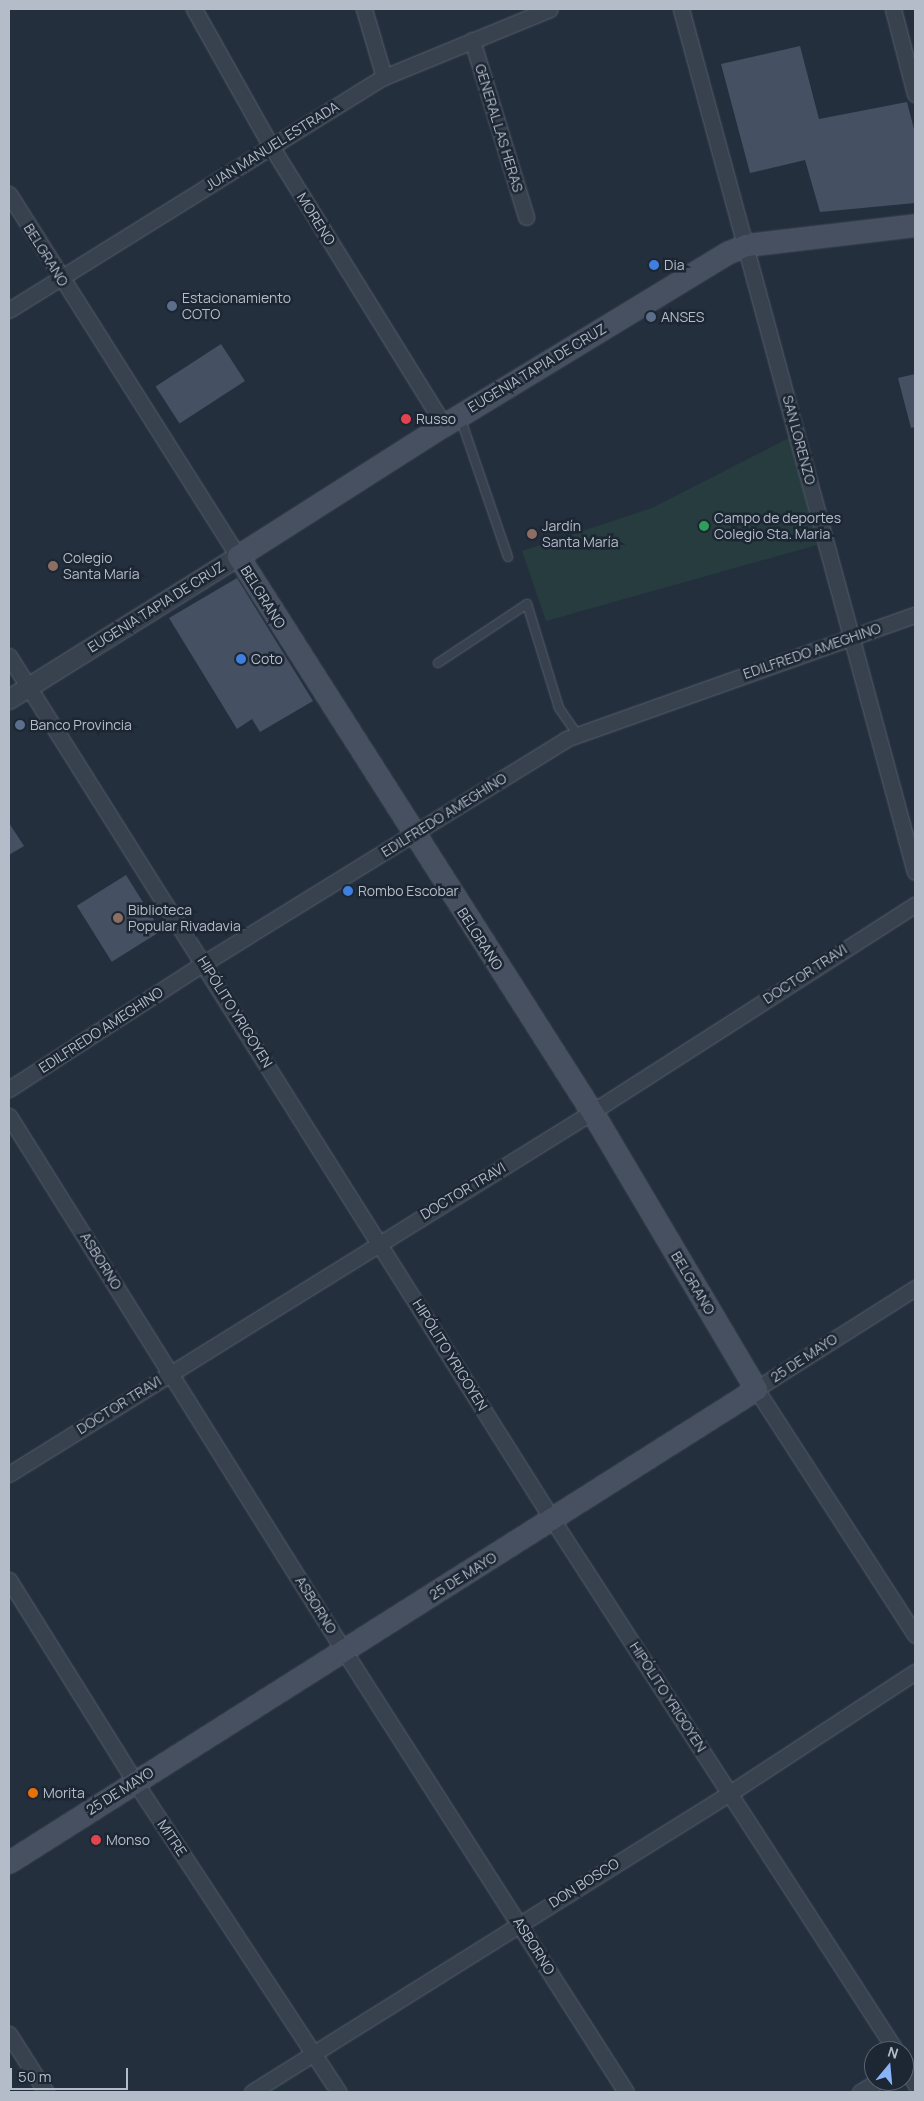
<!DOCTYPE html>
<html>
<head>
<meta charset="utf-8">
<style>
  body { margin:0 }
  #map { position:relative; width:924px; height:2101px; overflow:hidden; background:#242f3e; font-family:Manrope,sans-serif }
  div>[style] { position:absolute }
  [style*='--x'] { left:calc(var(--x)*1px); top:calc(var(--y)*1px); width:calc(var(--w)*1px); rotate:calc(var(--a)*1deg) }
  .green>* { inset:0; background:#263c3f }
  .building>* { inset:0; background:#455162; transform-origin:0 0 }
  .roads { filter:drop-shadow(0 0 1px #565f6c) drop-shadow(0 0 1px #565f6c) }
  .service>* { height:8px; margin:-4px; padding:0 4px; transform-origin:4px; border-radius:4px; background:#38414e }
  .minor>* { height:15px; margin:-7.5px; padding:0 7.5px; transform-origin:7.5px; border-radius:7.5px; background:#38414e }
  .tertiary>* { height:19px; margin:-9.5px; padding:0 9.5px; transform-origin:9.5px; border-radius:9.5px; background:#38414e }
  .secondary>* { height:21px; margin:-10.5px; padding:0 10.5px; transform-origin:10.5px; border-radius:10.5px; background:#465061 }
  .dots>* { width:14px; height:14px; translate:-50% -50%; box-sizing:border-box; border:2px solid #1d2633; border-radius:50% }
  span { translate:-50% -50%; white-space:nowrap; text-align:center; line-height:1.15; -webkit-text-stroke:5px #1d2633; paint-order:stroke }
  .street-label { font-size:14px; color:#b4bcc9 }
  .poi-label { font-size:14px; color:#b4bcc9 }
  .left { translate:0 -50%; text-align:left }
  .frame { position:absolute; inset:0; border:10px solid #b4bcc9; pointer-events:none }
  .north { position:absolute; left:864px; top:2041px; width:50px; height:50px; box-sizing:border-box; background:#1d2633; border:1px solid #59626f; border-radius:50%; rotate:17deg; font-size:14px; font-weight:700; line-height:20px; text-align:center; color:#b4bcc9 }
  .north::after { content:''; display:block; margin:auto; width:18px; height:22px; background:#8ab4f8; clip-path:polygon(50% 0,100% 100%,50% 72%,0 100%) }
  .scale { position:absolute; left:10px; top:2068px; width:118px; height:22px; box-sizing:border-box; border:2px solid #b4bcc9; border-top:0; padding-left:6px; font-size:15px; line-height:18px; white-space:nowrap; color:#b4bcc9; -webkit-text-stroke:4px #1d2633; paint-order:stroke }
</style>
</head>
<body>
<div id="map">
  <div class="green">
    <div style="clip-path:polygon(789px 438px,817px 545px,546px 621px,522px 551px,652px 508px)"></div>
  </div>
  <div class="building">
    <div style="clip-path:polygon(800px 46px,819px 119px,907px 102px,915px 133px,915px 203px,820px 212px,805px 160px,750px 173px,721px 64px)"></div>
    <div style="left:221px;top:344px;width:44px;height:78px;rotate:57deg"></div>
    <div style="clip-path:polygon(915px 374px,915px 427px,911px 428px,898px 378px)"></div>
    <div style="clip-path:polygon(237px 578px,313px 701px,260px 732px,252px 719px,237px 729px,169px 618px)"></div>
    <div style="clip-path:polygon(9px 823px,24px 846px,9px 855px)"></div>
    <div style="left:126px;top:875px;width:66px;height:58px;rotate:58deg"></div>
  </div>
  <div class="roads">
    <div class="service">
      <div style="--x:460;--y:417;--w:148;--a:71.1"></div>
      <div style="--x:438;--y:663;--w:107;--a:-33.5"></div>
      <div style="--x:527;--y:604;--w:109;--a:72.9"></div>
      <div style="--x:559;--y:708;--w:32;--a:55"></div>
    </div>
    <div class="minor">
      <div style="--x:194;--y:9;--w:157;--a:60.7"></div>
      <div style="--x:271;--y:146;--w:328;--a:58.2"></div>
      <div style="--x:364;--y:9;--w:71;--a:73.6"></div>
      <div style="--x:681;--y:9;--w:894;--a:74.83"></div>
      <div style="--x:893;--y:9;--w:88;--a:75.5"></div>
      <div style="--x:472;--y:40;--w:185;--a:73"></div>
      <div style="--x:9;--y:194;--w:428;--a:57.7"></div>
      <div style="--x:9;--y:310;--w:441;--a:-31.9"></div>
      <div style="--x:384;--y:77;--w:179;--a:-22.3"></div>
      <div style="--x:9;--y:656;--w:1020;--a:57.82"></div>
      <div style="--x:552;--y:1519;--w:634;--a:57.11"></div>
      <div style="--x:9;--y:1089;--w:232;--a:-32.9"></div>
      <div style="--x:204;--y:963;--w:426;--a:-31.7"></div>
      <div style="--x:566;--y:739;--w:370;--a:-19.6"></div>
      <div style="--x:9;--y:1116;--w:631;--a:57.95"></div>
      <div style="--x:344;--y:1651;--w:523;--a:57.4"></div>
      <div style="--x:915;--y:1288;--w:188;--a:147.6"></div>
      <div style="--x:756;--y:1389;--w:293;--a:57.1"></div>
      <div style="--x:9;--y:1474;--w:686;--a:-31.84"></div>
      <div style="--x:592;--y:1112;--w:384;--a:-32.7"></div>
      <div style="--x:9;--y:1580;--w:238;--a:58"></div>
      <div style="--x:135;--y:1782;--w:371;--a:56.7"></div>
      <div style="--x:9;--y:2034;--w:69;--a:57.5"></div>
      <div style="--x:904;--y:2063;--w:24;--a:62"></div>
      <div style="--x:252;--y:2092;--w:564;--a:-32.03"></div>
      <div style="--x:730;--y:1793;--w:221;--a:-33.2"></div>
      <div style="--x:860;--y:2092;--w:21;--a:-31"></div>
    </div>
    <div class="tertiary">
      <div style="--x:9;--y:699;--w:270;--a:-32"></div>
    </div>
    <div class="secondary">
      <div style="--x:9;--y:1862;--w:884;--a:-32.34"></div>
      <div style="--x:756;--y:1389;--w:322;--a:-120.6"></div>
      <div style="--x:592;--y:1112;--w:659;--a:-122.48"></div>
      <div style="--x:238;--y:556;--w:244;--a:-32.5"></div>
      <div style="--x:444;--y:425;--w:333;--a:-31.3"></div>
      <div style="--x:729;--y:252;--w:18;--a:-22"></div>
      <div style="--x:746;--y:245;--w:170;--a:-6.7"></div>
    </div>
  </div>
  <div class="dots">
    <div style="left:654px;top:265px;background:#3f7fe0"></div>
    <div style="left:172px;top:306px;background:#5c6f8a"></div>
    <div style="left:651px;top:317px;background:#5c6f8a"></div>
    <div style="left:406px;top:419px;background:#e0444e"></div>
    <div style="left:704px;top:526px;background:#2e9e5b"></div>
    <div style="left:532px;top:534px;background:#8d6e63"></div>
    <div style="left:53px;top:566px;background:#8d6e63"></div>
    <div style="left:241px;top:659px;background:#3f7fe0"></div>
    <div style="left:20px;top:725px;background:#5c6f8a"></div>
    <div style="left:348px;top:891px;background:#3f7fe0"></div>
    <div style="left:118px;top:918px;background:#8d6e63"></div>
    <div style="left:33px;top:1793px;background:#e8710a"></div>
    <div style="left:96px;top:1840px;background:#e0444e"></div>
  </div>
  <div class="street-label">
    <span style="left:499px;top:128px;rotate:73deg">GENERAL LAS HERAS</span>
    <span style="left:272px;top:146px;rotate:-32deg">JUAN MANUEL ESTRADA</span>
    <span style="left:316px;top:219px;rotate:58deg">MORENO</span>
    <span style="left:46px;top:255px;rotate:58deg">BELGRANO</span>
    <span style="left:537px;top:368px;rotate:-31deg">EUGENIA TAPIA DE CRUZ</span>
    <span style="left:799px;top:440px;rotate:75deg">SAN LORENZO</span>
    <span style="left:263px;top:597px;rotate:58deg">BELGRANO</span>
    <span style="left:156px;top:607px;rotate:-32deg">EUGENIA TAPIA DE CRUZ</span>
    <span style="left:812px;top:651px;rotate:-19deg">EDILFREDO AMEGHINO</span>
    <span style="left:444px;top:815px;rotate:-32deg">EDILFREDO AMEGHINO</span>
    <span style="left:480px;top:939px;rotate:57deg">BELGRANO</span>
    <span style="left:805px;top:974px;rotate:-33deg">DOCTOR TRAVI</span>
    <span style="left:235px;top:1012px;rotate:58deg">HIPÓLITO YRIGOYEN</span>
    <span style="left:101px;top:1030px;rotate:-33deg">EDILFREDO AMEGHINO</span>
    <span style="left:463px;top:1191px;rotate:-31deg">DOCTOR TRAVI</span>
    <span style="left:101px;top:1261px;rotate:58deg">ASBORNO</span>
    <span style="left:693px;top:1283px;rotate:59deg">BELGRANO</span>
    <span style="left:450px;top:1355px;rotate:58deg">HIPÓLITO YRIGOYEN</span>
    <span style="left:804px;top:1358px;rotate:-33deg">25 DE MAYO</span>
    <span style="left:119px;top:1405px;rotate:-32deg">DOCTOR TRAVI</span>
    <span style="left:463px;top:1576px;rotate:-32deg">25 DE MAYO</span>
    <span style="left:316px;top:1605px;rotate:58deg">ASBORNO</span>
    <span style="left:668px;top:1697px;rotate:57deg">HIPÓLITO YRIGOYEN</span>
    <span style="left:120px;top:1791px;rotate:-32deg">25 DE MAYO</span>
    <span style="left:172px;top:1838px;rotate:56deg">MITRE</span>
    <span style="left:584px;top:1883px;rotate:-32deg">DON BOSCO</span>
    <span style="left:534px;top:1946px;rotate:58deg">ASBORNO</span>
  </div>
  <div class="poi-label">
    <span class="left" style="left:664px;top:265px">Dia</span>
    <span class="left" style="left:182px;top:306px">Estacionamiento<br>COTO</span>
    <span class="left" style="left:661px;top:317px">ANSES</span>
    <span class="left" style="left:416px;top:419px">Russo</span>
    <span class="left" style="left:714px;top:526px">Campo de deportes<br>Colegio Sta. Maria</span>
    <span class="left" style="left:542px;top:534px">Jardín<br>Santa María</span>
    <span class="left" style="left:63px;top:566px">Colegio<br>Santa María</span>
    <span class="left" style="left:251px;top:659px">Coto</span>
    <span class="left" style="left:30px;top:725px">Banco Provincia</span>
    <span class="left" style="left:358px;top:891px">Rombo Escobar</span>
    <span class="left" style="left:128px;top:918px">Biblioteca<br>Popular Rivadavia</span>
    <span class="left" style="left:43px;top:1793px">Morita</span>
    <span class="left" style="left:106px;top:1840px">Monso</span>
  </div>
  <div class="frame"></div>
  <div class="north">N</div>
  <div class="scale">50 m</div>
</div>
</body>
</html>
